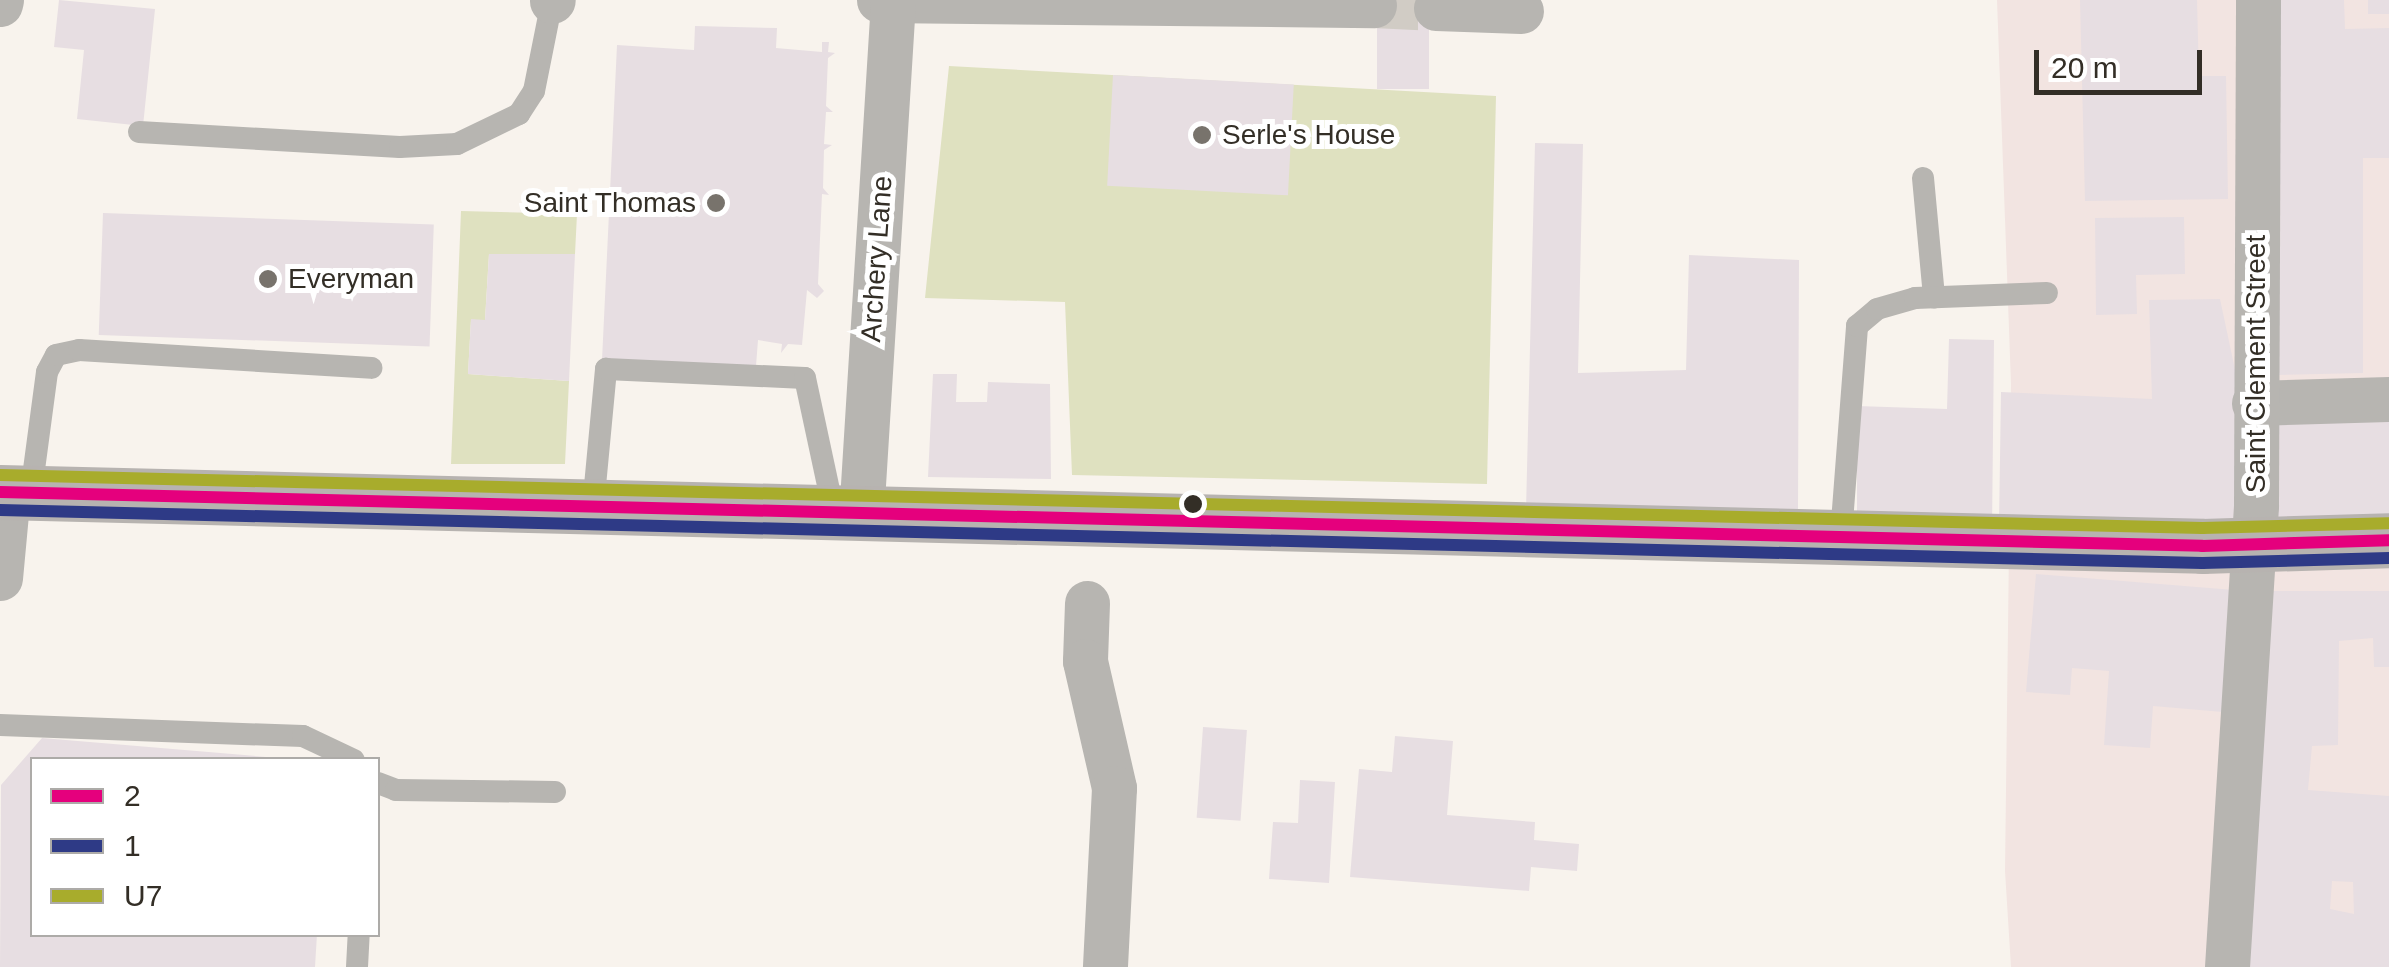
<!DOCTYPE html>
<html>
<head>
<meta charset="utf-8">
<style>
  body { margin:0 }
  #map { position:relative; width:2389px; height:967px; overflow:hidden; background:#f8f3ed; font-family:Arial,sans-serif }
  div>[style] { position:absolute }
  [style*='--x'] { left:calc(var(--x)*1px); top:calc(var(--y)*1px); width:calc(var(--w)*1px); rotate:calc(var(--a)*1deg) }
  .commercial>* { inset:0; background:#f2e4e1 }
  .green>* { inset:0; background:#dfe1c0 }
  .building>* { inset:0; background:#e7dee2; transform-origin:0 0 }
  .street-tunnel>* { height:45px; margin-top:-22.5px; transform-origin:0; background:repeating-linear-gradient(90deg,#d1ccc5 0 45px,transparent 0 67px) }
  .lane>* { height:22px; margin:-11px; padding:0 11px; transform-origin:11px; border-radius:11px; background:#b7b5b1 }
  .street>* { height:45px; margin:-22.5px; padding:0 22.5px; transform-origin:22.5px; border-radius:22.5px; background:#b7b5b1 }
  .secondary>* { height:55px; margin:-27.5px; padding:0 27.5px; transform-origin:27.5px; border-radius:27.5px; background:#b7b3b0 }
  .bus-1>* { height:12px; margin:-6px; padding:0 6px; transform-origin:6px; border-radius:6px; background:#e5007d }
  .bus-2>* { height:12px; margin:-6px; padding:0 6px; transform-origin:6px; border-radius:6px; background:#2e3a86 }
  .bus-3>* { height:12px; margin:-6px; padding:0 6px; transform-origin:6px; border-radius:6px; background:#a8ac2c }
  .dots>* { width:28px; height:28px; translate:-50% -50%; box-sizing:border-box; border:5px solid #fff; border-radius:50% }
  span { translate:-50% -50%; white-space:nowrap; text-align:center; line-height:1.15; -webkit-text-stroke:10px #fff; paint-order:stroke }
  .poi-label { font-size:28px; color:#332e26 }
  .left { translate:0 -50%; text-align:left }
  .right { translate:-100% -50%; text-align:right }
  .street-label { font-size:28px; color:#332e26 }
  .legend { position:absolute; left:30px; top:757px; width:350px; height:180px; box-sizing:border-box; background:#fff; border:2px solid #adaba8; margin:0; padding:12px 18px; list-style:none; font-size:30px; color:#332e26 }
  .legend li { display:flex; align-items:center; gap:20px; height:50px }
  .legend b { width:50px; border:2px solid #adaba8 }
  .scale { position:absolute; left:2034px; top:50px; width:168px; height:45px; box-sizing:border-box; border:5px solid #332e26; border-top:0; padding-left:12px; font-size:30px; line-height:35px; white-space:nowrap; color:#332e26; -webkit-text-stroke:8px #fff; paint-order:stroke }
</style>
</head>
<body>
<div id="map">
  <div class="commercial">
    <div style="clip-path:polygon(1997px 0,2389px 0,2389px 967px,2011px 967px,2005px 871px,2011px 384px)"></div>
  </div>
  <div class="green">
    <div style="clip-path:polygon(949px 66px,1496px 96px,1487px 484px,1072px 475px,1065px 302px,925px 298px)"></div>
    <div style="clip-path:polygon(461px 211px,577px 214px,575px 254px,489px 254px,485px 320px,471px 320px,468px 374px,569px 381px,565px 464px,451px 464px)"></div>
  </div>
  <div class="building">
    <div style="clip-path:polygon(59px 0,155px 9px,143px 126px,77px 119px,84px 50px,54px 47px)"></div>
    <div style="left:1377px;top:0;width:52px;height:89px"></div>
    <div style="clip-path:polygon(2080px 0,2197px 0,2199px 76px,2226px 76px,2228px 199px,2085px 201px)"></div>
    <div style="clip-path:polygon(2277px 0,2344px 0,2345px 29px,2389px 28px,2389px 158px,2363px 158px,2363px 373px,2279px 375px)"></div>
    <div style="left:2368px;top:0;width:21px;height:14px"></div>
    <div style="clip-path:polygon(695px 26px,777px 28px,776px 48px,822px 52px,822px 42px,829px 42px,828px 52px,835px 53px,828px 58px,826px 106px,833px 112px,826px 112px,824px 144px,832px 145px,824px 150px,823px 188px,829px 195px,822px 194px,818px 284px,824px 291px,817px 298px,807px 290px,802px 345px,788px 344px,781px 353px,782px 344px,758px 340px,756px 366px,602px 360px,617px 45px,694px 50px)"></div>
    <div style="left:1113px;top:75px;width:181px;height:111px;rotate:3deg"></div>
    <div style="clip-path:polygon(1535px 143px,1583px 144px,1578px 373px,1686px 370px,1689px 255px,1799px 260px,1798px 510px,1526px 510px)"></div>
    <div style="left:103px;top:213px;width:331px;height:122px;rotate:2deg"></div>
    <div style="clip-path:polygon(2184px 217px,2185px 274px,2136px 275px,2137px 314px,2096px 315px,2095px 218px)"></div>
    <div style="clip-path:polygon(489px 254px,575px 254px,569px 381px,468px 374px,471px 319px,485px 320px)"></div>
    <div style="clip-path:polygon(2220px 299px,2244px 412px,2240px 537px,1999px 525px,2001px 392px,2152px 399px,2149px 300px)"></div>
    <div style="clip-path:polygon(1949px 339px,1994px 340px,1992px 531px,1857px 529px,1857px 406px,1947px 409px)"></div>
    <div style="clip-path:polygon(933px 374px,957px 374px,956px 402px,987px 402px,988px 382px,1050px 384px,1051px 479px,928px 477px)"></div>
    <div style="left:2389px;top:408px;width:112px;height:117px;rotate:90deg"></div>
    <div style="clip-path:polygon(2036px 574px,2234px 590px,2223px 712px,2153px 706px,2150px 748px,2104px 745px,2109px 671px,2072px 668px,2070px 695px,2026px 692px)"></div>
    <div style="clip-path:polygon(evenodd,2260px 591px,2389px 591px,2389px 667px,2374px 667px,2373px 638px,2339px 641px,2338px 745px,2312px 746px,2308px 790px,2389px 796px,2389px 967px,2243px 967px,2260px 591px,2332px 881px,2353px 882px,2354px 914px,2330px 909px,2332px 881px)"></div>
    <div style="left:1203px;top:727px;width:44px;height:91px;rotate:4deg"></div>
    <div style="clip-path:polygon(1395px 736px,1453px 741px,1447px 815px,1535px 822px,1534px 840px,1579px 844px,1577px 871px,1531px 867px,1529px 891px,1350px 877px,1359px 769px,1392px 772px)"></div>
    <div style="clip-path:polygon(42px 738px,302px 760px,32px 760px,32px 934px,317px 934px,315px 967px,0 967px,1px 785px)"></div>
    <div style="clip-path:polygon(1300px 780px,1335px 782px,1329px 883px,1269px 879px,1273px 822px,1298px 823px)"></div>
  </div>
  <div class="street-tunnel">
    <div style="--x:1374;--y:5;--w:62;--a:2.8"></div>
  </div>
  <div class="lane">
    <div style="--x:139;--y:132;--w:261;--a:3.3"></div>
    <div style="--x:400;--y:147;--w:57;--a:-3"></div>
    <div style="--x:457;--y:144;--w:69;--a:-25.8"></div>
    <div style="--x:519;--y:114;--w:27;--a:-57"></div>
    <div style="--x:534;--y:91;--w:92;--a:-78.7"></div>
    <div style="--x:1923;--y:178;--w:120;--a:84.7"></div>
    <div style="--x:31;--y:492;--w:121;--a:-82.4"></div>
    <div style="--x:47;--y:372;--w:19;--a:-62"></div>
    <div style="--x:56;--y:355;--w:24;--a:-12"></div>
    <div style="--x:79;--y:350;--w:293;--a:3.5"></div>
    <div style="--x:593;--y:507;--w:139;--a:-84.6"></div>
    <div style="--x:606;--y:369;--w:199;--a:2.6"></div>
    <div style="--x:805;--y:378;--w:138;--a:77.9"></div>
    <div style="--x:1841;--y:535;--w:210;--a:-85.6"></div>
    <div style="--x:1857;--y:326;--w:26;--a:-40"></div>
    <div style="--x:1877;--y:309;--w:40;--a:-16"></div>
    <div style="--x:1915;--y:298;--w:132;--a:-2.2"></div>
    <div style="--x:0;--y:725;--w:303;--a:2.1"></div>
    <div style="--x:303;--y:736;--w:56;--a:25.2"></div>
    <div style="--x:378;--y:783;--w:19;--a:21"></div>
    <div style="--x:396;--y:790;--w:159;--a:0.7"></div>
    <div style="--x:357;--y:967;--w:33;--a:-87"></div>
  </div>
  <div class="street">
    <div style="--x:879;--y:0;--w:495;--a:0.6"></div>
    <div style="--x:552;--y:1;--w:1;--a:-45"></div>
    <div style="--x:0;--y:4;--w:4;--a:-76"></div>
    <div style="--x:1436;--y:8;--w:85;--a:2"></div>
    <div style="--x:2254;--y:403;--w:135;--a:-1.7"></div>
    <div style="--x:861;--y:517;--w:517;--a:-86.45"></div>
    <div style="--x:0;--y:578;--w:86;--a:-84.7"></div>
    <div style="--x:1087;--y:603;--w:58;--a:92"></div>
    <div style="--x:1085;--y:661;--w:130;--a:77.1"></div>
    <div style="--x:1114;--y:788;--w:179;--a:92.9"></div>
    <div style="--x:2227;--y:967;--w:463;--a:-86.4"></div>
    <div style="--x:2256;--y:505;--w:505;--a:-89.77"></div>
  </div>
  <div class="secondary">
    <div style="--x:0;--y:492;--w:2203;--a:1.4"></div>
    <div style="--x:2202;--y:546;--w:187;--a:-1.8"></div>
  </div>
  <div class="bus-1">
    <div style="--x:0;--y:492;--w:2203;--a:1.4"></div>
    <div style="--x:2202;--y:546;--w:187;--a:-1.8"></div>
  </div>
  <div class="bus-2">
    <div style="--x:0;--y:510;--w:2203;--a:1.38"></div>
    <div style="--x:2202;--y:563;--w:187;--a:-1.5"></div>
  </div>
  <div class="bus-3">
    <div style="--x:0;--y:475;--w:2203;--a:1.38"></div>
    <div style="--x:2202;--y:528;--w:186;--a:-1.5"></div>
  </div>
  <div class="dots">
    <div style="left:1202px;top:135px;background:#78736c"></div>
    <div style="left:716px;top:203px;background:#78736c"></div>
    <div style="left:268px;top:279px;background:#78736c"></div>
    <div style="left:1193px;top:504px;background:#332e26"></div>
  </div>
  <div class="poi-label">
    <span class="left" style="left:1222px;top:135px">Serle's House</span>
    <span class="right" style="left:696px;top:203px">Saint Thomas</span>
    <span class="left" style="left:288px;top:279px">Everyman</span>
  </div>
  <div class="street-label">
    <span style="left:877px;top:259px;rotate:-86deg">Archery Lane</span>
    <span style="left:2256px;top:364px;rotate:-90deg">Saint Clement Street</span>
  </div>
  <ul class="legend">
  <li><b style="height:12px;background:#e5007d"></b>2</li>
  <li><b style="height:12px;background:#2e3a86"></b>1</li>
  <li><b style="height:12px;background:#a8ac2c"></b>U7</li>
  </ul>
  <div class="scale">20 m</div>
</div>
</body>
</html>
